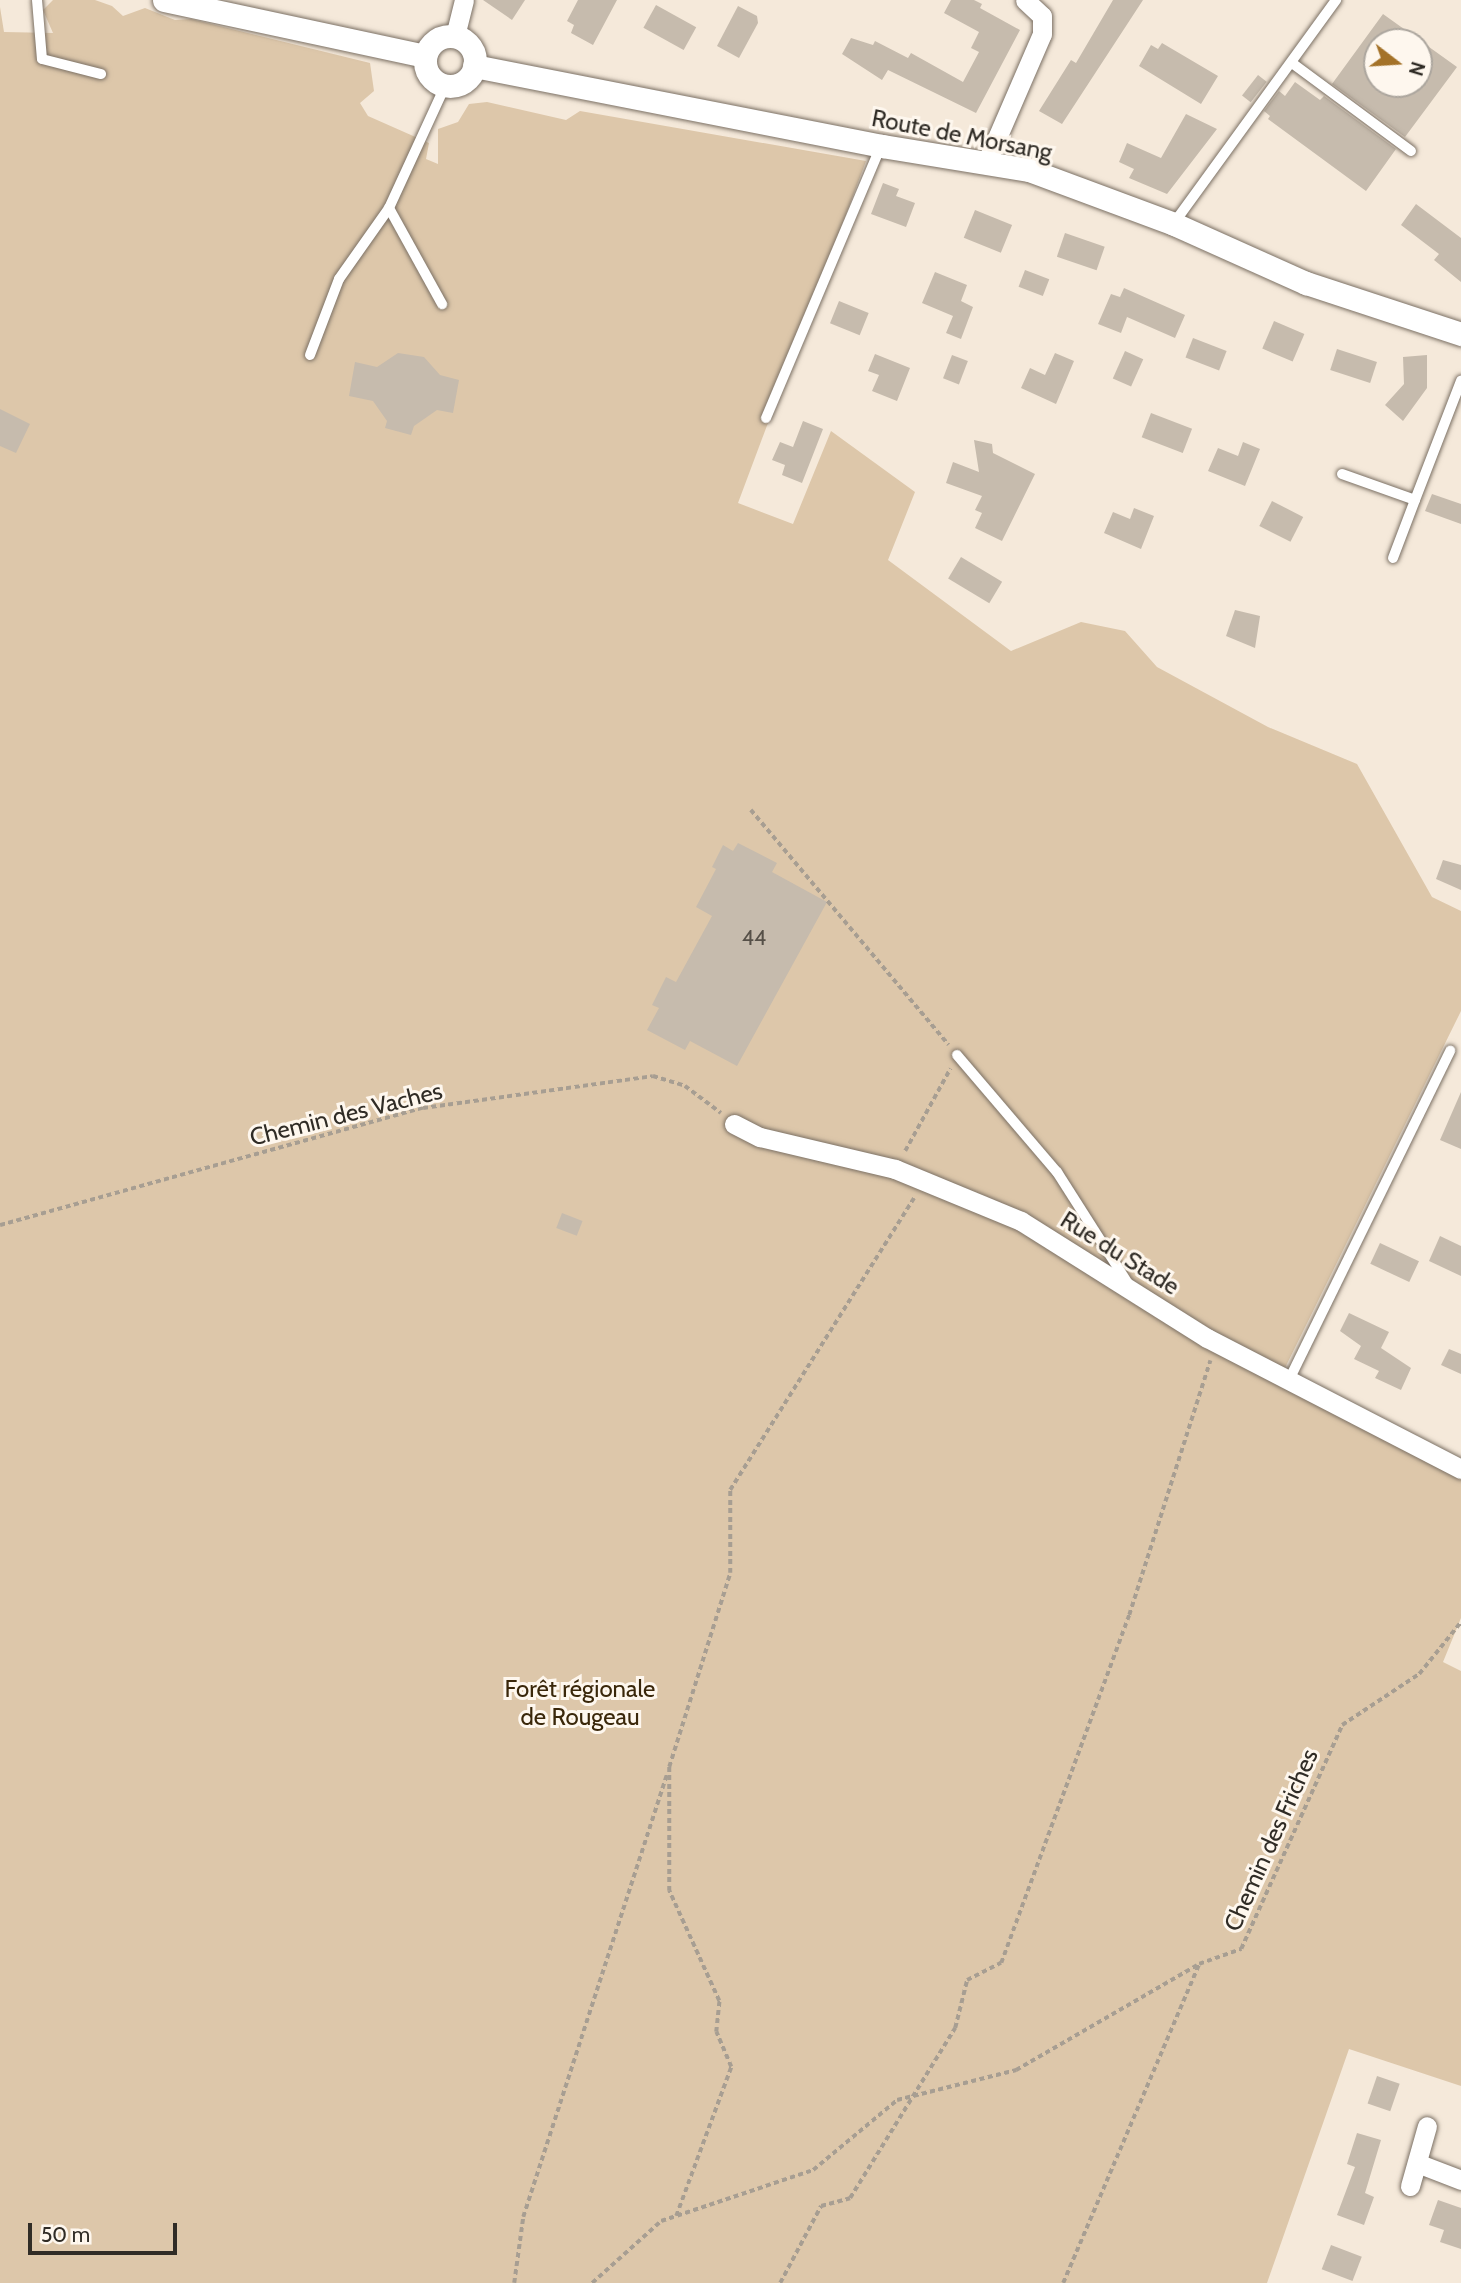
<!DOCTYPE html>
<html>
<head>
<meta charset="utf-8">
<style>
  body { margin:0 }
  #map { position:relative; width:1461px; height:2283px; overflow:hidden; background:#f5e9da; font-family:Cabin,sans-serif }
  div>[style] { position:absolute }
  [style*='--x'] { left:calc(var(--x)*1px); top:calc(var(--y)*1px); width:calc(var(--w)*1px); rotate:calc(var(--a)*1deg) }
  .green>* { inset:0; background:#ddc7aa }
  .building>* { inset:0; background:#c6bbad; transform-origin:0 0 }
  .path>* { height:3.5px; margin-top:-1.75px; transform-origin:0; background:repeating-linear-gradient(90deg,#a79e92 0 5px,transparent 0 8.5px) }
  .roads { filter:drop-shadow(0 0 2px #7b7064) drop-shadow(0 0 2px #7b7064) }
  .service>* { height:10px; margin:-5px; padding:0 5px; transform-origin:5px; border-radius:5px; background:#fff }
  .minor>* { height:19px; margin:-9.5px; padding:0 9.5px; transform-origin:9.5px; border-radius:9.5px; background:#fff }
  .tertiary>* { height:23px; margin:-11.5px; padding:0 11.5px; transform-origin:11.5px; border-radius:11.5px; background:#fff }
  .tertiary>.ring { margin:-11.5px; padding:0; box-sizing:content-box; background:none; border:23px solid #fff; border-radius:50% }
  span { translate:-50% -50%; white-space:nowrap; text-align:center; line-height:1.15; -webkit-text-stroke:6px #fef7ee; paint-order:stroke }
  .number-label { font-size:21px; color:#565048 }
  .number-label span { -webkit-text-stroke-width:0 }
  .street-label { font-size:24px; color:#302c26 }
  .park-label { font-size:24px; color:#3a270a }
  .north { position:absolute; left:1363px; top:28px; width:70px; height:70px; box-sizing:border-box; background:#fef7ee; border:2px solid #aca69e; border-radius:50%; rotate:107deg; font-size:19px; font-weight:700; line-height:28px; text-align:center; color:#302c26 }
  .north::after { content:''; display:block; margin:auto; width:24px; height:32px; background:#a47228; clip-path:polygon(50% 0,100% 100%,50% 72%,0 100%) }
  .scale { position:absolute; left:28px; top:2223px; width:149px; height:32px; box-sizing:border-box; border:4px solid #302c26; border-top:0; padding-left:9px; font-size:21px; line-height:24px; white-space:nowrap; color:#302c26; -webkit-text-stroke:5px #fef7ee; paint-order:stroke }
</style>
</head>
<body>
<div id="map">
  <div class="green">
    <div style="clip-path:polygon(53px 0,95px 0,112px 6px,123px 16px,145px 8px,175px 20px,191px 19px,370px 63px,374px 91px,360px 103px,368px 116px,429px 143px,426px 159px,438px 164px,438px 129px,458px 122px,469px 104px,487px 102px,566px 120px,580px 111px,866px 161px,738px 503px,793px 524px,831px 431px,915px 492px,888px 560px,1011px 651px,1081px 622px,1125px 631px,1157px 667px,1268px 727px,1357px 764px,1432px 897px,1461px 911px,1461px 1011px,1280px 1378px,1461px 1474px,1461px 1618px,1443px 1662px,1461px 1671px,1461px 2086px,1349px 2049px,1267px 2283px,0 2283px,0 7px,4px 32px,53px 33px,43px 10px)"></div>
  </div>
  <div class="building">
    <div style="clip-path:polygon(483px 0,525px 0,512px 20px)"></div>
    <div style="clip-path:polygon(578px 0,617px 0,593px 45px,571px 33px,574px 25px,567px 21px)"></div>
    <div style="clip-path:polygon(951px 0,974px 0,982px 4px,980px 8px,1020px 30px,976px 113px,888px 70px,882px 80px,842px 54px,851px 38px,873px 45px,875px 41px,908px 58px,911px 53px,963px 82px,979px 52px,971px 48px,979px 32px,944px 13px)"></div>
    <div style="clip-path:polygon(1113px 0,1143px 0,1062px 124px,1039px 111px,1071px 60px,1076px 63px)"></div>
    <div style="left:656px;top:5px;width:46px;height:26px;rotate:29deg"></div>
    <div style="clip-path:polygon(738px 6px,757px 16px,758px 23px,739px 58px,717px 46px)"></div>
    <div style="clip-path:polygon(evenodd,1383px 14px,1457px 67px,1405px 137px,1332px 84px,1383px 14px,1377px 42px,1419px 42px,1419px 84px,1377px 84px,1377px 42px)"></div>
    <div style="clip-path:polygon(1162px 43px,1218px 76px,1201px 104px,1139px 66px,1151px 45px,1158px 49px)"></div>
    <div style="left:1258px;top:75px;width:11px;height:26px;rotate:38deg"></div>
    <div style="clip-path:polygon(1295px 82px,1320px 100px,1324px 96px,1396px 149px,1366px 191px,1268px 119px,1270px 116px,1264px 111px,1279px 91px,1285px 96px)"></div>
    <div style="clip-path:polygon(1186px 114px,1217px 129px,1167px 194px,1129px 178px,1134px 169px,1119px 162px,1127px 143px,1161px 158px)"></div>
    <div style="clip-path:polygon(883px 183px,899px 189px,896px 196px,915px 203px,906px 227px,871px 214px)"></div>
    <div style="clip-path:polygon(1416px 204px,1461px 238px,1461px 282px,1434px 260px,1439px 254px,1401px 225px)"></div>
    <div style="left:975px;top:210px;width:40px;height:30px;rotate:22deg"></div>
    <div style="left:1065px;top:233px;width:42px;height:25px;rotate:19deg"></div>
    <div style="left:1025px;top:270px;width:26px;height:18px;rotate:21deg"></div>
    <div style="clip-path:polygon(935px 272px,967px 285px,961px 301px,973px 307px,961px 339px,946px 333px,953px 316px,922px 303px)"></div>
    <div style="clip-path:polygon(1124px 288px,1185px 315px,1175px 338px,1127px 317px,1121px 333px,1098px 324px,1111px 294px,1120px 297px)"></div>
    <div style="left:839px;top:301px;width:32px;height:24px;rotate:22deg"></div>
    <div style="left:1274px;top:321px;width:33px;height:30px;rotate:23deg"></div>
    <div style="left:1193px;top:338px;width:36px;height:21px;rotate:21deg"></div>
    <div style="left:1337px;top:349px;width:42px;height:22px;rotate:18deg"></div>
    <div style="left:1125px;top:351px;width:20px;height:30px;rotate:24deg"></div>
    <div style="clip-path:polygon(398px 353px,424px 357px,440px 375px,459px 380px,453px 413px,437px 410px,414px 426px,411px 435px,385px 428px,387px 421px,373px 401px,349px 396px,355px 362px,377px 367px)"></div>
    <div style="clip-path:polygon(1055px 353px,1074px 361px,1056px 404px,1021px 388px,1030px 368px,1045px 375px)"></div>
    <div style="clip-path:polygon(875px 354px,910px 368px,897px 401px,872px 391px,879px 375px,868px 371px)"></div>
    <div style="left:952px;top:355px;width:17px;height:25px;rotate:21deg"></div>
    <div style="clip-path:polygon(1427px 355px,1427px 388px,1403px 421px,1385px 405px,1404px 384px,1403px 357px)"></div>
    <div style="clip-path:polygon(0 409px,30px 424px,16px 453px,0 446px)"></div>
    <div style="left:1151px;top:413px;width:44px;height:26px;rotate:21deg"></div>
    <div style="clip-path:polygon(803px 421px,823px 429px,802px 483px,782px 475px,785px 465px,772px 460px,780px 442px,793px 447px)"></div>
    <div style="clip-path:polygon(974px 440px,992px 444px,993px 453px,1035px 474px,1002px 541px,975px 528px,982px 513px,975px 510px,982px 496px,946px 483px,953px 462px,979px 472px)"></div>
    <div style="clip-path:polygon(1243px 442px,1260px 449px,1245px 486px,1208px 471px,1218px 448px,1238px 456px)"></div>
    <div style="clip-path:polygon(1432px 494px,1461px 504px,1461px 524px,1425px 511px)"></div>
    <div style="left:1272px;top:501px;width:35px;height:28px;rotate:27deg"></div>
    <div style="clip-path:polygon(1134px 508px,1154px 516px,1141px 549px,1104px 533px,1113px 512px,1130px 519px)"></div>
    <div style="left:961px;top:557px;width:48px;height:25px;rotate:31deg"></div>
    <div style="clip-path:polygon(1235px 610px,1260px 616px,1255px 648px,1226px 636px)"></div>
    <div style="clip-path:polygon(738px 843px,777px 863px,772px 872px,827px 902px,737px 1066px,690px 1041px,685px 1050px,647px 1030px,659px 1008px,652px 1005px,666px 977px,676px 982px,712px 916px,696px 907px,716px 869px,712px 867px,723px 845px,733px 851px)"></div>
    <div style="clip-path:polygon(1443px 860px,1461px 865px,1461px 890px,1436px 879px)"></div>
    <div style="clip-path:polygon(1461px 1092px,1461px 1149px,1440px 1140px)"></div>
    <div style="left:562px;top:1213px;width:22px;height:16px;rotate:21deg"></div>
    <div style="clip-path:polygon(1440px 1236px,1461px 1246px,1461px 1276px,1429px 1261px)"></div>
    <div style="left:1380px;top:1243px;width:43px;height:23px;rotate:25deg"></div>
    <div style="clip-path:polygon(1349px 1313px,1389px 1332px,1381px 1348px,1411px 1368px,1401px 1390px,1375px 1378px,1379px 1371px,1354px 1359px,1361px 1346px,1340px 1331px)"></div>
    <div style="clip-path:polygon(1449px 1349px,1461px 1354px,1461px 1374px,1441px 1365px)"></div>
    <div style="left:1377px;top:2076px;width:24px;height:29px;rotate:19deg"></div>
    <div style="clip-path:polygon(1357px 2133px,1381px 2140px,1365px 2193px,1374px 2197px,1364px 2225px,1337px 2215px,1355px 2167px,1347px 2164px)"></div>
    <div style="clip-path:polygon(1438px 2200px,1461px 2208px,1461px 2249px,1440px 2242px,1444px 2230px,1429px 2225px)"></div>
    <div style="left:1331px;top:2245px;width:33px;height:26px;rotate:21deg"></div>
  </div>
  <div class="path">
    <div style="--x:751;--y:810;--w:307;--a:49.9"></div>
    <div style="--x:905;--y:1151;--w:94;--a:-61.2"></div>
    <div style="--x:0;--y:1225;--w:439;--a:-15.5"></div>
    <div style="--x:423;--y:1108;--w:232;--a:-7.9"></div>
    <div style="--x:653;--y:1076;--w:34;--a:17"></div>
    <div style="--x:685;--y:1086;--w:45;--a:36.9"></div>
    <div style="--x:676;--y:2216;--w:159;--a:-69.7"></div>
    <div style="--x:731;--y:2067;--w:38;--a:-113"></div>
    <div style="--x:716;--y:2032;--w:31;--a:-84"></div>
    <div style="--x:719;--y:2001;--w:121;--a:-114.4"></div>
    <div style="--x:669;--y:1891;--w:124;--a:-90"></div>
    <div style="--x:669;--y:1767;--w:203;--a:-72.5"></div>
    <div style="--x:730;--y:1573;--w:83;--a:-90"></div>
    <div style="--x:730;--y:1490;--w:345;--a:-57.8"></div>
    <div style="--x:514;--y:2283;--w:67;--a:-82.2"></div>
    <div style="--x:523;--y:2217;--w:467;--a:-72"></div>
    <div style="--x:592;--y:2283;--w:93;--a:-41.9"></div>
    <div style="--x:661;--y:2221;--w:160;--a:-18.5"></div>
    <div style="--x:813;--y:2170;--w:109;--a:-39.8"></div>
    <div style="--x:897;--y:2100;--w:123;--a:-14.1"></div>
    <div style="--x:1016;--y:2070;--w:209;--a:-30.1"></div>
    <div style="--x:780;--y:2283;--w:87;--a:-62"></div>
    <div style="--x:821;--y:2206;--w:30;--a:-15"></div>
    <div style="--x:850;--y:2198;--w:200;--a:-58.3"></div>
    <div style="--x:955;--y:2028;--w:49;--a:-76"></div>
    <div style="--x:967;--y:1980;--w:38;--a:-27"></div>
    <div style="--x:1001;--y:1963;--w:371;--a:-69.8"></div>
    <div style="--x:1129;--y:1615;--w:267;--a:-72.3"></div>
    <div style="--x:1063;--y:2283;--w:347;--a:-66.9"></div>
    <div style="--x:1199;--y:1964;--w:45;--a:-19.7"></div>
    <div style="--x:1241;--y:1949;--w:246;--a:-65.7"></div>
    <div style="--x:1342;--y:1725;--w:92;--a:-33.5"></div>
    <div style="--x:1419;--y:1674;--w:67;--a:-51.1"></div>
  </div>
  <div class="roads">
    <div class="service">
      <div style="--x:37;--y:0;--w:59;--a:85.2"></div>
      <div style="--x:42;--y:59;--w:61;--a:14.3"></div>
      <div style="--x:1292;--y:63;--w:148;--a:36.5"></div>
      <div style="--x:389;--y:208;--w:110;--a:61.1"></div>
      <div style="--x:1174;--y:223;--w:276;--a:-54"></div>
      <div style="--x:310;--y:355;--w:81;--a:-69.1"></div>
      <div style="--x:339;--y:279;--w:87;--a:-54.8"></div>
      <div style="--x:389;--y:208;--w:134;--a:-65.3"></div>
      <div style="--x:766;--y:418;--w:295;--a:-67.1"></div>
      <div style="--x:1342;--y:474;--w:77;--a:19.6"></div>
      <div style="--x:1415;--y:500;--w:128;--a:-68.9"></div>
      <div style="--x:1393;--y:558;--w:62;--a:-69.2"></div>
      <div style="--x:957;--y:1055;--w:154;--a:49.5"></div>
      <div style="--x:1057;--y:1172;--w:130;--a:57.5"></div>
      <div style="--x:1288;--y:1382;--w:369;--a:-63.9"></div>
    </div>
    <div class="minor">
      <div style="--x:455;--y:36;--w:37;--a:-76"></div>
      <div style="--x:987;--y:161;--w:138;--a:-66.6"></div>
      <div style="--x:1042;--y:34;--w:18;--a:-90"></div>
      <div style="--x:1042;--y:16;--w:23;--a:-137"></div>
      <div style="--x:734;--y:1124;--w:29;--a:27"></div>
      <div style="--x:760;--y:1137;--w:139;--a:13.3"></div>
      <div style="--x:895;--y:1169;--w:136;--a:22.4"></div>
      <div style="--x:1021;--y:1221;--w:220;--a:32.2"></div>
      <div style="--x:1207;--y:1338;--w:286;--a:27.3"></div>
      <div style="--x:1417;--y:2163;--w:47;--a:21.1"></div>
      <div style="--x:1410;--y:2186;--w:62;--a:-74.2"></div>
    </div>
    <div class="tertiary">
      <div style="--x:164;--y:0;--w:267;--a:12.1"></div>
      <div class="ring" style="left:425px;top:36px;width:27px;height:27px"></div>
      <div style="--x:474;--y:66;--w:416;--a:11.1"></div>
      <div style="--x:882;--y:146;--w:149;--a:9.3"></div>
      <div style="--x:1029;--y:170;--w:155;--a:20.4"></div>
      <div style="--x:1174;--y:224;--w:145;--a:24.1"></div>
      <div style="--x:1306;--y:283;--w:163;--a:18.2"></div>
    </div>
  </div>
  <div class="number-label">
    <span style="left:754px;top:938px">44</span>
  </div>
  <div class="street-label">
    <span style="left:962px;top:135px;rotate:11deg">Route de Morsang</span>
    <span style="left:346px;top:1114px;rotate:-14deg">Chemin des Vaches</span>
    <span style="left:1120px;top:1253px;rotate:32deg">Rue du Stade</span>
    <span style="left:1271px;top:1840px;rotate:-66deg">Chemin des Friches</span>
  </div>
  <div class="park-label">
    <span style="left:580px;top:1703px">Forêt régionale<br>de Rougeau</span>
  </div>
  <div class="north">N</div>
  <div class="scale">50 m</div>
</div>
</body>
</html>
